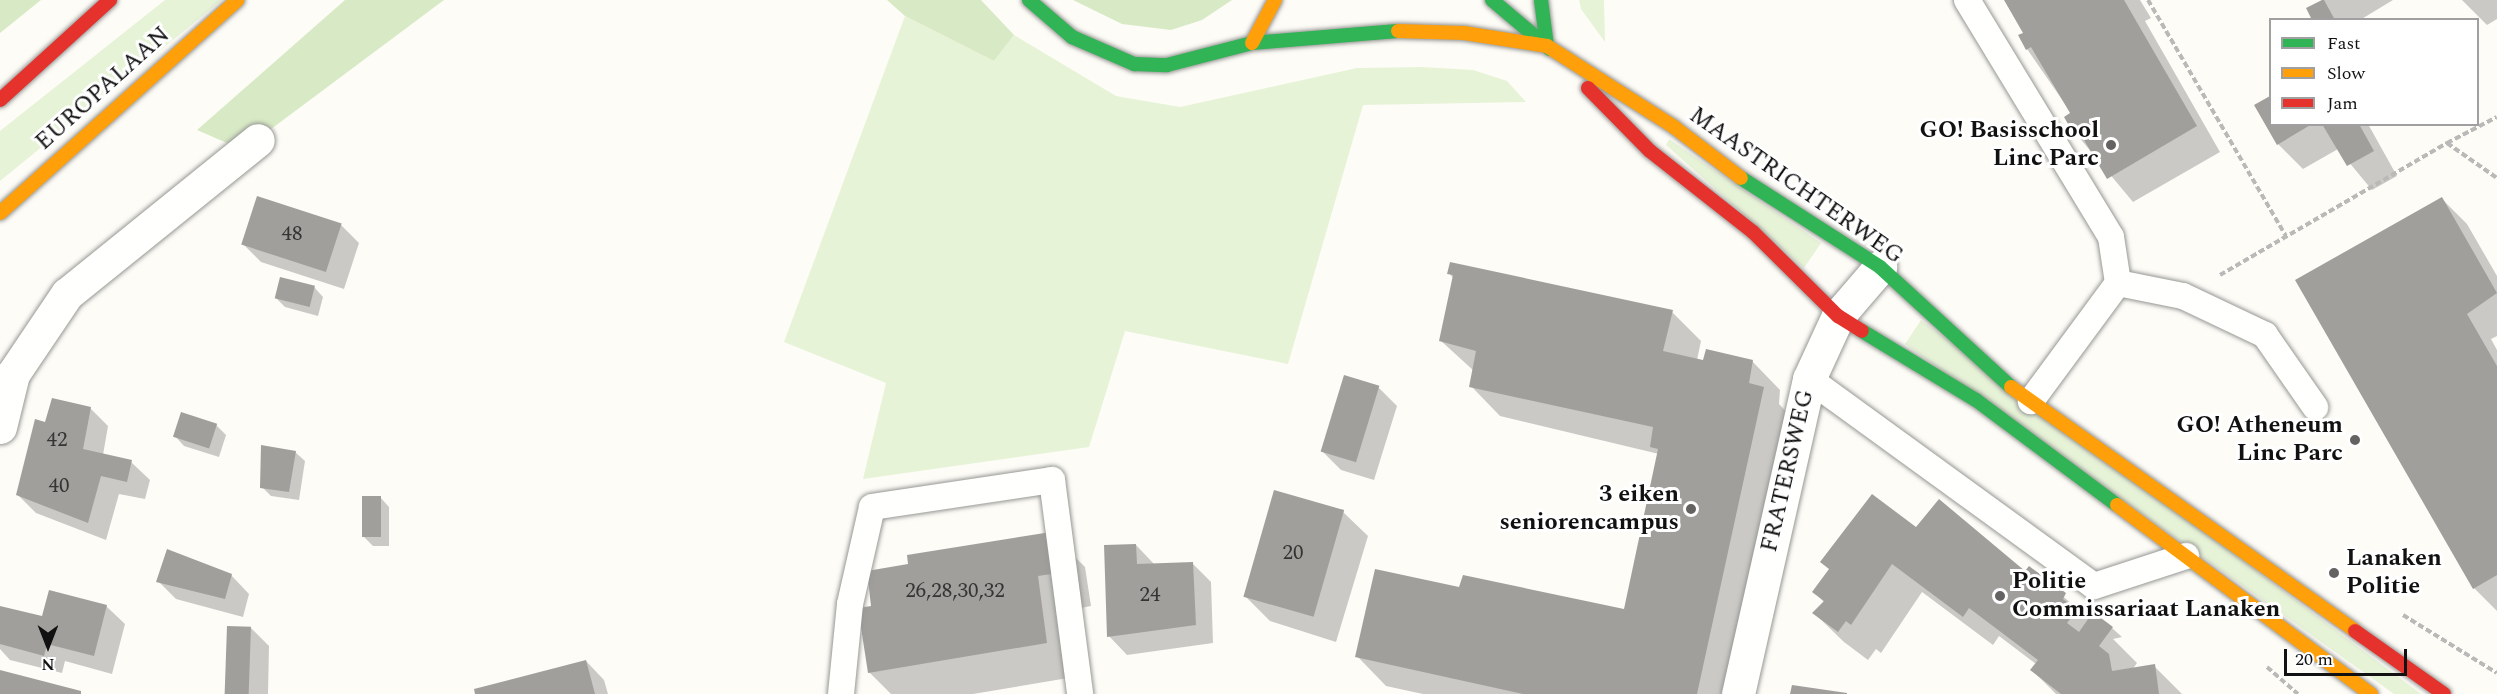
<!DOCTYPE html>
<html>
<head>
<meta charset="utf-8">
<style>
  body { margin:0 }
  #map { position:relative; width:2497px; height:694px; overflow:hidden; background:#fdfcf7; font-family:Spectral,serif }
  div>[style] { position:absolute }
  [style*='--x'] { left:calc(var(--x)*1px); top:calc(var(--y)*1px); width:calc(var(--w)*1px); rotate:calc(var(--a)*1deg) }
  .green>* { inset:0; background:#e7f3d7 }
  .forest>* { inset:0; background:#d8eac5 }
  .shadow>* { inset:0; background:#0003 }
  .building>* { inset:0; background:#a19f9c; transform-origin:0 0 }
  .path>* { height:4px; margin-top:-2px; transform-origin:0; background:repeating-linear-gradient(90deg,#b9b9b8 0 6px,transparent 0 9px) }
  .roads { filter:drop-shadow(0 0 2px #979795) drop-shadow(0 0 2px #979795) }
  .lane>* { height:26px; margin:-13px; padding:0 13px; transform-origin:13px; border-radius:13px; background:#fffffe }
  .street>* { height:33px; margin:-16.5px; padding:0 16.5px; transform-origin:16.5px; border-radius:16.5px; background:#fffffe }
  .fast>* { height:14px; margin:-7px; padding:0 7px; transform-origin:7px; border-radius:7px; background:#30b455 }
  .slow>* { height:14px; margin:-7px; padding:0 7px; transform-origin:7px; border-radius:7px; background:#ff9f0a }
  .jam>* { height:14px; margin:-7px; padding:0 7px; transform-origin:7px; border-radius:7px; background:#e5322d }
  .dots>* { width:16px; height:16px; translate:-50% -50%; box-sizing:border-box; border:3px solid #fff; border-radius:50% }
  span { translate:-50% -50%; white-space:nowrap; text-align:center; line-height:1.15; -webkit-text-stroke:6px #fff; paint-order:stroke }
  .number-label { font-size:21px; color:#353434 }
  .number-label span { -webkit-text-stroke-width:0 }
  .street-label { font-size:24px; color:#111 }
  .poi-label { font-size:24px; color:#111; font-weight:700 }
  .right { translate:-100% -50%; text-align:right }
  .left { translate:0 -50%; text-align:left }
  .legend { position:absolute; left:2269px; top:18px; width:210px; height:108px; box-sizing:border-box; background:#fff; border:2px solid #a0a0a0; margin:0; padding:8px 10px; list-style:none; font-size:18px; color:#111 }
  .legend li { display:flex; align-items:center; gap:12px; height:30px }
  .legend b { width:30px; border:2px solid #a0a0a0 }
  .north { position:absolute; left:18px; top:616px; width:60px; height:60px; -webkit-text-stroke:4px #fff; paint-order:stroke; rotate:180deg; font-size:16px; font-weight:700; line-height:24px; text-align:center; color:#111 }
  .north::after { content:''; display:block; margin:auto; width:21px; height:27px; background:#111; clip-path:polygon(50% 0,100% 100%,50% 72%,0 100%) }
  .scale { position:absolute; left:2284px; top:649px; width:123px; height:27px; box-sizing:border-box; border:3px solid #111; border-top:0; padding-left:8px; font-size:18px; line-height:21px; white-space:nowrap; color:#111; -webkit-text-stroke:4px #fff; paint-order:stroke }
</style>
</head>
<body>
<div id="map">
  <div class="green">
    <div style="clip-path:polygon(165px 0,222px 0,0 181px,0 131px)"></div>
    <div style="clip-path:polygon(1579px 0,1604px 0,1605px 42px,1581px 9px)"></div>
    <div style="clip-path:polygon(905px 16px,994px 61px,1014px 35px,1116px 96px,1180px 107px,1357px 68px,1421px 67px,1473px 70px,1507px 81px,1526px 102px,1363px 105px,1288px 364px,1125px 331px,1089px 447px,863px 479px,886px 383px,784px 342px)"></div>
    <div style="clip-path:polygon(1669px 139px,1821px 243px,1804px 268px,1666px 145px)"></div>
    <div style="clip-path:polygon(1921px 320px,2421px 694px,2394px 694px,1905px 344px)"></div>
  </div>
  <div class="forest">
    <div style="clip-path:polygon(0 0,41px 0,0 33px)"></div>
    <div style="clip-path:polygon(345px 0,444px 0,243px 150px,197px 130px)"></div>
    <div style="clip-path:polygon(887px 0,981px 0,1014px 35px,994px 61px,905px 16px)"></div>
    <div style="clip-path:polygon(1073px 0,1232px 0,1202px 20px,1171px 30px,1122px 24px)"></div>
  </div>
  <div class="shadow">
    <div style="clip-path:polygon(2006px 0,2140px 0,2151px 18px,2145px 21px,2220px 152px,2133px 202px,2073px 130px,2066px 117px,2072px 114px,2027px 49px,2025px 33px)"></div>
    <div style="clip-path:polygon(2324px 0,2393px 0,2360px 20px,2314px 20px,2308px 8px)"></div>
    <div style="clip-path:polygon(2462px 0,2497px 0,2497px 19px,2487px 25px)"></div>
    <div style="clip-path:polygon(2270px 98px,2270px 124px,2368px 124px,2397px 176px,2372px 190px,2338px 149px,2303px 169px,2278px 144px,2256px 106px)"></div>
    <div style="clip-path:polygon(2442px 199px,2467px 224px,2497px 276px,2497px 336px,2491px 339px,2497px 350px,2497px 611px,2474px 588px)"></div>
    <div style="clip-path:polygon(341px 225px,359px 243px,344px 289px,261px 262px,243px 244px)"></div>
    <div style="clip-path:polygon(1449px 273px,1672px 312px,1701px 341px,1697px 360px,1751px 360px,1780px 390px,1779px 404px,1792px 418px,1733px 694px,1423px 694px,1386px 686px,1357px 656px,1460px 589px,1625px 611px,1659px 454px,1500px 416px,1471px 386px,1474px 371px,1440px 340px,1454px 279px)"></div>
    <div style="clip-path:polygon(314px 287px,323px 297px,318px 316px,285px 307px,276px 298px)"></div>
    <div style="clip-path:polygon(1345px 377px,1379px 388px,1397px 406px,1374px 480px,1341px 470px,1323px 452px)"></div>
    <div style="clip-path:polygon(90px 408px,108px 426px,103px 455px,131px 462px,150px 480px,145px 499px,119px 494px,106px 540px,36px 513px,18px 495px,46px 424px)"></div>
    <div style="clip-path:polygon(216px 425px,226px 435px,219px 457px,184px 446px,175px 436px)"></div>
    <div style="clip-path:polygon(295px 452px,305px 461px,299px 500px,271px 496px,262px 487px)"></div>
    <div style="clip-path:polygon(380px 497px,389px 507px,389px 546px,373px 546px,363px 536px)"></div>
    <div style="clip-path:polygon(1939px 501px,2026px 573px,2029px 568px,2090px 619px,2094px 614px,2112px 628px,2122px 637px,2113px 639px,2137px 663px,2132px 670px,2154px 666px,2182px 694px,2056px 694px,2032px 670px,2036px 664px,1999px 636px,1993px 645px,1922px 592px,1881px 653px,1876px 649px,1868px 660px,1844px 642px,1814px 613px,1824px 602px,1814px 592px,1916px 529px)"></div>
    <div style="clip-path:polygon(1343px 512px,1368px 536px,1336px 642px,1270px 621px,1245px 596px)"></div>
    <div style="clip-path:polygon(1051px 533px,1085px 567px,1091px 606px,1071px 610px,1080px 676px,973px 694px,891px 694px,869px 672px,873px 607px)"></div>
    <div style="clip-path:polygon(1136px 545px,1154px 564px,1193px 564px,1211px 582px,1213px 643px,1127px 655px,1109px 636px)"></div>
    <div style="clip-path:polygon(231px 575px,249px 594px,243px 617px,176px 599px,158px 581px)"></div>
    <div style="clip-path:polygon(106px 606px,125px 624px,112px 674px,65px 661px,62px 673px,10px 660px,0 649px,0 612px,43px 618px)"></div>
    <div style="clip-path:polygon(251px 628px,269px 646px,268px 694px,227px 694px)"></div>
    <div style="clip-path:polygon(586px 661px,604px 680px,608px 694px,476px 694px)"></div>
  </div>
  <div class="building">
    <div style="clip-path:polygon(2004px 0,2124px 0,2197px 126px,2107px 179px,2077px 128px,2072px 131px,2064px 117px,2070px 113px,2031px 47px,2026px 50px,2018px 35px,2023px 33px)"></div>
    <div style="clip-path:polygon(2322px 0,2324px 0,2335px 20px,2312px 20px,2306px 8px)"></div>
    <div style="clip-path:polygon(2270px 96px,2270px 124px,2312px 124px,2277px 145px,2254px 105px)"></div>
    <div style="clip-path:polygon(2322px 124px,2359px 124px,2374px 151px,2347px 166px)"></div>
    <div style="left:257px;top:196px;width:89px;height:51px;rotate:18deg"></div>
    <div style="clip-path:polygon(2442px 197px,2497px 293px,2467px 314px,2497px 366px,2497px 575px,2473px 589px,2295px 280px)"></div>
    <div style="clip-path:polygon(1450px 262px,1673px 310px,1663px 351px,1703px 360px,1706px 349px,1753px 360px,1749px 383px,1764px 387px,1697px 694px,1523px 694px,1355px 657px,1375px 569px,1459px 587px,1463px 575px,1624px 609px,1658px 449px,1650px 447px,1653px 427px,1469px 387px,1476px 351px,1439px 341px,1453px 275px,1447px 274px)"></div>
    <div style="left:280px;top:277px;width:36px;height:22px;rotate:14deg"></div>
    <div style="left:1344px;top:375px;width:37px;height:80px;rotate:17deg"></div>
    <div style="clip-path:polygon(52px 398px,91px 407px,83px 449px,132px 460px,127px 482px,101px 476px,88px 523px,16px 495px,35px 419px,45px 422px)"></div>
    <div style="left:181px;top:412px;width:38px;height:26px;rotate:18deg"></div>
    <div style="clip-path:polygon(261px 445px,296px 451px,289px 492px,260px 488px)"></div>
    <div style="left:1274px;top:490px;width:73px;height:111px;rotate:16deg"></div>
    <div style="clip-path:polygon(1872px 494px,1916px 527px,1939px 499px,2025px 571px,2029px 566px,2066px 593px,2063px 599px,2077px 610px,2067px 623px,2079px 632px,2093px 612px,2113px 627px,2099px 646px,2109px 654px,2112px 671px,2155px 664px,2159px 694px,2061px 694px,2030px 670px,2038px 660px,1969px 608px,1963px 617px,1892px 564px,1851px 625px,1846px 621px,1838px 632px,1812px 613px,1824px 601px,1812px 592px,1829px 569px,1820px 562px)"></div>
    <div style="left:362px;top:496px;width:19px;height:41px"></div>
    <div style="clip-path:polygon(1051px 532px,1058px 573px,1038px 576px,1047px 643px,868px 673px,858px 608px,871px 606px,867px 571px,908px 564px,907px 555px)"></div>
    <div style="clip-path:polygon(1136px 544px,1137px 564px,1193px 562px,1196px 625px,1107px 637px,1104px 545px)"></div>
    <div style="clip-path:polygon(167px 549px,232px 574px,225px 599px,156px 582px)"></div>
    <div style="clip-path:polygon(49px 590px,107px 605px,94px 656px,47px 644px,44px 656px,0 644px,0 606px,42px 616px)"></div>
    <div style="left:227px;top:626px;width:24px;height:68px;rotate:2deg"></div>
    <div style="clip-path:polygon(586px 660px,595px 694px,475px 694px,474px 689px)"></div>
    <div style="clip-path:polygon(0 670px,81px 691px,81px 694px,0 694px)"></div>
    <div style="clip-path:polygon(1792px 685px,1847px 693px,1847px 694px,1790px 694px)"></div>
  </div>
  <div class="path">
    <div style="--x:2148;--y:0;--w:273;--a:59.7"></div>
    <div style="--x:2447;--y:143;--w:56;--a:-27.5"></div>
    <div style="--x:2220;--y:275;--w:263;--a:-30.2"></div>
    <div style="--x:2447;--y:143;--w:61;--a:35"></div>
    <div style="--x:2403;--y:615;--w:110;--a:31.7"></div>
    <div style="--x:2267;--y:667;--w:41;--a:41.1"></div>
  </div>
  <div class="roads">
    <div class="lane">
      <div style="--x:1967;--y:0;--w:277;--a:58.7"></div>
      <div style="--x:2111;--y:237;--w:47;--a:81.3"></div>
      <div style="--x:2118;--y:283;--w:147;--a:126.4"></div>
      <div style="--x:2118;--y:283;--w:66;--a:11.3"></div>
      <div style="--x:2183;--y:296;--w:91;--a:25.4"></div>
      <div style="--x:2265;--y:335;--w:88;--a:55.2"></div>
      <div style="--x:1809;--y:379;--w:352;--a:36"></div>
      <div style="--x:2094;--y:586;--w:97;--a:-18.1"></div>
      <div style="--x:841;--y:694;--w:90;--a:-84.3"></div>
      <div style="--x:850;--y:604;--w:99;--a:-77.2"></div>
      <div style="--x:872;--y:507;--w:182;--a:-8.5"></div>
      <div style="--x:1052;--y:480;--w:216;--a:82.5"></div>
    </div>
    <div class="street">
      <div style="--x:0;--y:427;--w:55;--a:-76.2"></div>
      <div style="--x:13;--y:374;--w:97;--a:-56"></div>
      <div style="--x:67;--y:294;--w:245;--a:-38.9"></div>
      <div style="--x:1738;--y:694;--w:323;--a:-77.3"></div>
      <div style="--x:1809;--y:379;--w:69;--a:-65.3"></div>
      <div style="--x:1838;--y:316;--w:65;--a:-49.4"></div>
    </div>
    <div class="fast">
      <div style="--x:1029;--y:0;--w:57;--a:40.7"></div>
      <div style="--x:1072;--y:37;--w:68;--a:23.5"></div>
      <div style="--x:1134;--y:64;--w:33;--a:2"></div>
      <div style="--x:1167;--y:65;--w:88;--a:-14.5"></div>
      <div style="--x:1252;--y:43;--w:146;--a:-4.7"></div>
      <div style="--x:1492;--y:0;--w:76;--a:40.2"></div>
      <div style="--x:1541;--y:0;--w:46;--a:82.6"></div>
      <div style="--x:1741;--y:178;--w:165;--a:32.6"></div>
      <div style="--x:1880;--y:267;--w:178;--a:42.5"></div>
      <div style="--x:1862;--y:331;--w:133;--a:31.2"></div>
      <div style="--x:1976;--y:400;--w:176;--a:36.7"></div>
    </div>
    <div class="slow">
      <div style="--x:1398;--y:31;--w:66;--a:1.7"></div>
      <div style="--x:1464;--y:33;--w:84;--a:8.9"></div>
      <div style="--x:1547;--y:46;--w:151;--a:32.5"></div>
      <div style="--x:1674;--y:127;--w:84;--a:37.3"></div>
      <div style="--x:1252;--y:43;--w:49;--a:-61.9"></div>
      <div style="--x:0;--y:213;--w:319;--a:-41.9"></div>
      <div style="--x:2011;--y:387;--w:422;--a:35.3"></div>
      <div style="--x:2117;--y:505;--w:317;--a:36.7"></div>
    </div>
    <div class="jam">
      <div style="--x:1588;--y:88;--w:88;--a:45.5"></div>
      <div style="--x:1650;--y:151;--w:131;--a:38.2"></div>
      <div style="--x:1753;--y:232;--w:120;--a:44.7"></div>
      <div style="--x:1838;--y:316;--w:28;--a:32"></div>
      <div style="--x:0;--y:100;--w:149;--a:-42.3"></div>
      <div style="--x:2355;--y:631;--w:109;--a:35.3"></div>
    </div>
  </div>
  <div class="dots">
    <div style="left:2111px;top:145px;background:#646362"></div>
    <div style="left:2355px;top:440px;background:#646362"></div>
    <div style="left:1691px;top:509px;background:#646362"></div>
    <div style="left:2334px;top:573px;background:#646362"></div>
    <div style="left:2000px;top:596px;background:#646362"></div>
  </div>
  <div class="number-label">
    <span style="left:292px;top:234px">48</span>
    <span style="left:57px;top:440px">42</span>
    <span style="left:59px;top:486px">40</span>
    <span style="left:1293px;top:553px">20</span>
    <span style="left:955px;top:591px">26,28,30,32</span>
    <span style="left:1150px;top:595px">24</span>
  </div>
  <div class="street-label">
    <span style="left:103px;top:89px;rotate:-42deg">EUROPALAAN</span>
    <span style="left:1796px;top:186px;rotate:35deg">MAASTRICHTERWEG</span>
    <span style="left:1788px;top:471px;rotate:-77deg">FRATERSWEG</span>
  </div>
  <div class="poi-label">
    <span class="right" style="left:2099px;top:145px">GO! Basisschool<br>Linc Parc</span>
    <span class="right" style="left:2343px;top:440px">GO! Atheneum<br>Linc Parc</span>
    <span class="right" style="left:1679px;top:509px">3 eiken<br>seniorencampus</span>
    <span class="left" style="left:2346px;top:573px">Lanaken<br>Politie</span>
    <span class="left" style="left:2012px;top:596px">Politie<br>Commissariaat Lanaken</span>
  </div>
  <ul class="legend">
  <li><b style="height:8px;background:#30b455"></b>Fast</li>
  <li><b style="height:8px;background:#ff9f0a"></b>Slow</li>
  <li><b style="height:8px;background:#e5322d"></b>Jam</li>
  </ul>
  <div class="north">N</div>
  <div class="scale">20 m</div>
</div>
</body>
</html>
